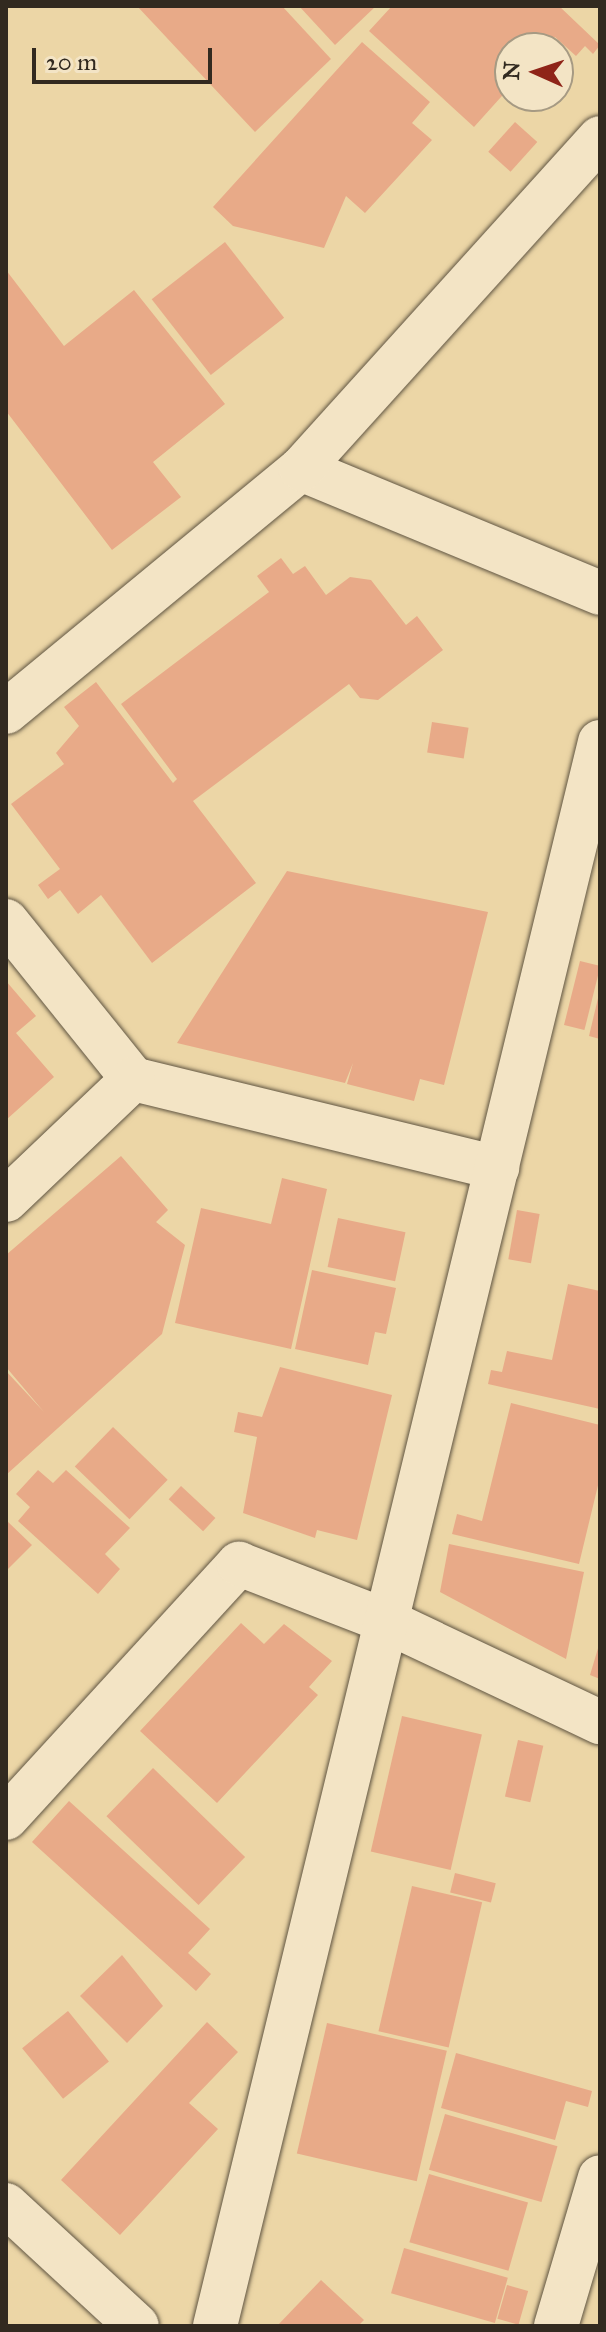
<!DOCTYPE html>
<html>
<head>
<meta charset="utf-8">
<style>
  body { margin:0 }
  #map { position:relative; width:606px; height:2332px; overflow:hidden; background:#ecd6a6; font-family:"IM FELL Great Primer",serif }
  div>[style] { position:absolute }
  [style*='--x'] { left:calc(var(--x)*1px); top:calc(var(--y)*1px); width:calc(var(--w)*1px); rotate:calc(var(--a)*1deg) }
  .building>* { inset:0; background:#e8aa88; transform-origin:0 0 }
  .roads { filter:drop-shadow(0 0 2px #605542) drop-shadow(0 0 2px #605542) }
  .street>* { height:44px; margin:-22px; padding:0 22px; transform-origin:22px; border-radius:22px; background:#f3e4c5 }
  .secondary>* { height:44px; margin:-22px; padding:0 22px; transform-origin:22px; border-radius:22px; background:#f3e4c5 }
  span { translate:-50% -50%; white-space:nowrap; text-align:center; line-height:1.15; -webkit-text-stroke:6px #f3e4c5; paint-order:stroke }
  .frame { position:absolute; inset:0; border:8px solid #322a20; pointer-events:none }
  .north { position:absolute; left:494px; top:32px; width:80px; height:80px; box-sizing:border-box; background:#f3e4c5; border:2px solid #a69a83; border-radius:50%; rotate:273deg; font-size:22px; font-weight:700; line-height:32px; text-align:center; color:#322a20 }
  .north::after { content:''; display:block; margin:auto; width:28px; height:36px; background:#8f2418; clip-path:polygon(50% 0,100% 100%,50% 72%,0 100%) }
  .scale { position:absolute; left:32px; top:48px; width:180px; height:36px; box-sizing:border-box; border:4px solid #322a20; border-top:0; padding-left:10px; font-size:24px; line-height:28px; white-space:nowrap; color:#322a20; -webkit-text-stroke:6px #f3e4c5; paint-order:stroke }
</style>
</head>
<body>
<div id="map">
  <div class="building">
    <div style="clip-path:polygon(137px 6px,282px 6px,331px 59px,255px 132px)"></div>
    <div style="clip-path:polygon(299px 6px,376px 6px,335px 45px)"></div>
    <div style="clip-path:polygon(392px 6px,559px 6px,600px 45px,593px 54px,585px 46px,576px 56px,555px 37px,545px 48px,510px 48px,510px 87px,474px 127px,369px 31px)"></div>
    <div style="clip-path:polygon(362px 42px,430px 102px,412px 123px,432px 140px,365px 213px,346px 196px,324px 248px,233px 226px,213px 207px)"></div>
    <div style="left:515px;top:122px;width:30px;height:40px;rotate:42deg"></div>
    <div style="left:225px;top:242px;width:96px;height:93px;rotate:52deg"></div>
    <div style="clip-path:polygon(6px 270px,64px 346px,134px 290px,225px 404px,153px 462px,181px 497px,112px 550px,6px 411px)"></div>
    <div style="clip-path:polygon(281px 558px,293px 574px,305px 566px,326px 595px,350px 577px,371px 580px,406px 625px,417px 616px,443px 650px,378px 700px,360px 698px,349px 684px,193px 801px,256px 883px,152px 963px,101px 895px,78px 914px,60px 890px,48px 899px,38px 885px,60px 869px,11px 804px,64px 764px,56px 753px,79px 726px,64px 707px,96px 682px,173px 783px,177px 779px,121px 704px,269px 592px,257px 576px)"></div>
    <div style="left:432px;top:722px;width:37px;height:31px;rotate:9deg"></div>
    <div style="clip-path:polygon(287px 871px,488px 912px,444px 1085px,420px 1079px,414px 1101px,347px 1084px,353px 1063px,345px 1083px,177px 1043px)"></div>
    <div style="left:580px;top:961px;width:21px;height:66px;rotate:14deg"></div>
    <div style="clip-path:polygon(6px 981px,36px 1016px,16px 1033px,54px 1077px,6px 1120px)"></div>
    <div style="clip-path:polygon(599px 994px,600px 994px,600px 1039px,589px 1036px)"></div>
    <div style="clip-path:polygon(121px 1156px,168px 1210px,156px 1222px,185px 1245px,162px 1334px,6px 1475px,6px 1371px,44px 1412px,6px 1367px,6px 1255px)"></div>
    <div style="clip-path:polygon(282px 1178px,327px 1189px,291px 1349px,175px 1323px,201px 1208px,271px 1224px)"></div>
    <div style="left:517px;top:1210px;width:23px;height:50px;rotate:10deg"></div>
    <div style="left:338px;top:1218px;width:69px;height:50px;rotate:12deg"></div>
    <div style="clip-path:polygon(312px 1270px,396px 1288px,386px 1334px,375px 1332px,368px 1365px,295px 1349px)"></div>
    <div style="clip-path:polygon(568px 1284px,600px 1291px,600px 1409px,488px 1384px,491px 1370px,502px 1372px,507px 1351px,552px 1360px)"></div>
    <div style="clip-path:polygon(280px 1367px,392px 1395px,357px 1540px,317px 1530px,315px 1538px,243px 1513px,257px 1437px,234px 1432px,238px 1412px,262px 1417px)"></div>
    <div style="clip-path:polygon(511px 1403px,600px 1425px,600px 1477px,579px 1564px,452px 1534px,457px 1514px,482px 1521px)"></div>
    <div style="left:113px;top:1427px;width:76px;height:55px;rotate:44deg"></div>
    <div style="clip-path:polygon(38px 1470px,53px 1483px,66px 1470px,130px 1528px,105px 1554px,120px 1569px,98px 1594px,18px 1521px,30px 1507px,16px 1494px)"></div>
    <div style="left:181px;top:1486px;width:47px;height:18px;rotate:43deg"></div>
    <div style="clip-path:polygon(6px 1520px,32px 1545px,6px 1571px)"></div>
    <div style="clip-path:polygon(449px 1544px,584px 1572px,566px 1659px,440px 1592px)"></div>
    <div style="clip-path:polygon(241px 1623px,264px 1644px,284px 1624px,332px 1661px,309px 1687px,318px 1695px,217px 1803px,140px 1731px)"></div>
    <div style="clip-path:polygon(599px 1645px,600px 1645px,600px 1679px,590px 1675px)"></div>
    <div style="left:402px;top:1716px;width:82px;height:139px;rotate:13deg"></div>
    <div style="left:518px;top:1740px;width:26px;height:58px;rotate:13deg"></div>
    <div style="left:153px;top:1768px;width:128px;height:67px;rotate:44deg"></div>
    <div style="clip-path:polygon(69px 1801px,210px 1929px,188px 1953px,211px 1974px,196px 1991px,32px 1842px)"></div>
    <div style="left:455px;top:1873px;width:42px;height:20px;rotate:14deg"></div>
    <div style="left:412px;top:1886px;width:72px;height:149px;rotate:13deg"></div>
    <div style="clip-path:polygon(122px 1955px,163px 2006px,127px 2043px,80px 1996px)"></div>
    <div style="left:68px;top:2011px;width:65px;height:59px;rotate:51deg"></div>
    <div style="clip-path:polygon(207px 2022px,238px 2052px,189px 2103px,218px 2129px,120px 2235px,61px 2180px)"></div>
    <div style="left:327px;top:2023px;width:123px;height:134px;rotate:13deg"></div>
    <div style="clip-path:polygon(456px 2053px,592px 2091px,588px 2107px,566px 2101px,555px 2140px,441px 2108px)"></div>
    <div style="left:445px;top:2114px;width:117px;height:58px;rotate:16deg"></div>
    <div style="left:429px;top:2174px;width:103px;height:71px;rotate:16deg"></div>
    <div style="left:404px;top:2248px;width:108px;height:47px;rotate:16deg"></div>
    <div style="clip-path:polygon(321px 2280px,364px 2320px,358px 2326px,277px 2326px)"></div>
    <div style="left:507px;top:2285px;width:22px;height:35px;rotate:16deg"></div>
  </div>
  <div class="roads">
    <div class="street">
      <div style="--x:301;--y:469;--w:324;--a:22.5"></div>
      <div style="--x:6;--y:712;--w:382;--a:-39.5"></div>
      <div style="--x:301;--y:469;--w:446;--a:-47.9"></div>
      <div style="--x:6;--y:921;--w:203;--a:51.2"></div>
      <div style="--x:133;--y:1079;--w:375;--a:13.7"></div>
      <div style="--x:6;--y:1200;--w:175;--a:-43.6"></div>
      <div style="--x:6;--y:1818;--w:345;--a:-47.5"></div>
      <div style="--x:239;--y:1564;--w:158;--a:21.2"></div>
      <div style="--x:386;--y:1621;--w:237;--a:25.3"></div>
      <div style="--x:215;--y:2326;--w:1630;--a:-76.34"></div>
      <div style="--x:556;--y:2326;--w:155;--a:-73.5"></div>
    </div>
    <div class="secondary">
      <div style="--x:6;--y:2205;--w:178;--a:42.7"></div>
    </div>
  </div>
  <div class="frame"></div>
  <div class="north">N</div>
  <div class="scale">20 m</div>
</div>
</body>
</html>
